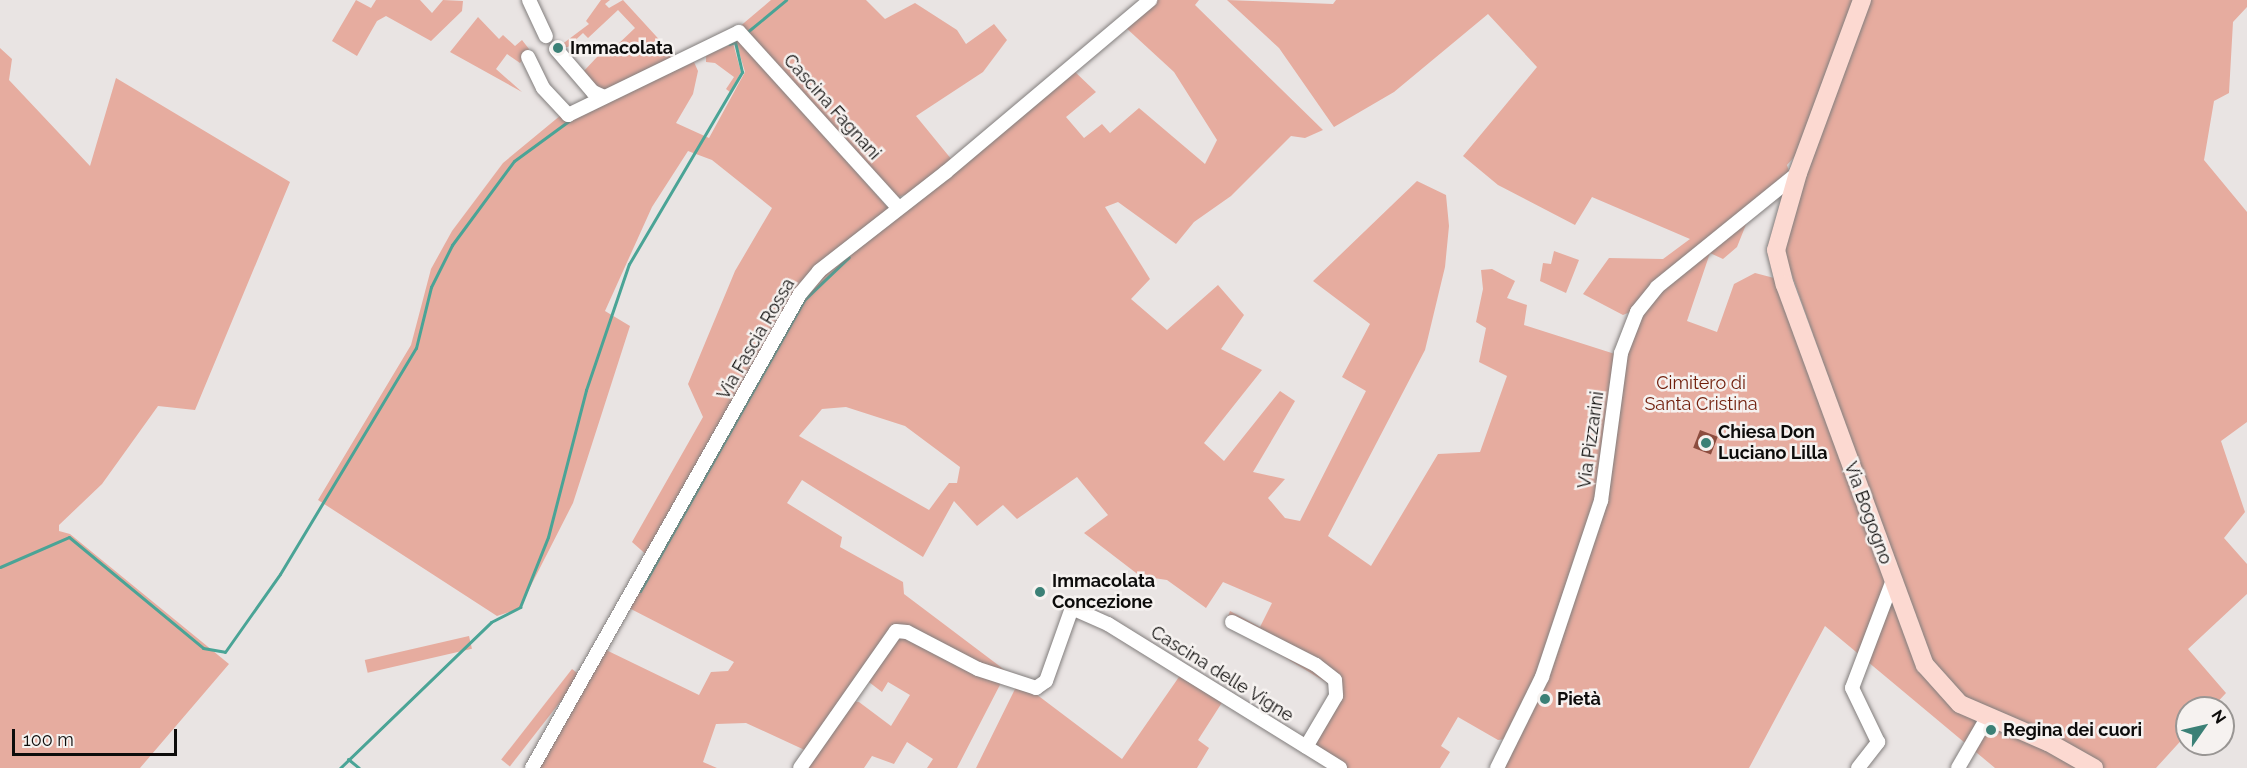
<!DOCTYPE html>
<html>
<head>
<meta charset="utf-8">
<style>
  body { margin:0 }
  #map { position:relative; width:2247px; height:768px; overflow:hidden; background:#e9e4e3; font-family:Raleway,sans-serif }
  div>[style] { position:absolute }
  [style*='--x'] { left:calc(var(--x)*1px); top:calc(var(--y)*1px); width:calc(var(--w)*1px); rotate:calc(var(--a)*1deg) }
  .green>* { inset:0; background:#e6ac9f; transform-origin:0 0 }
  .stream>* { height:3px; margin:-1.5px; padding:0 1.5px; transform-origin:1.5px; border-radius:1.5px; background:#4aa496 }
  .building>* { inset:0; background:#8c4d3f; transform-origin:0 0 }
  .roads { filter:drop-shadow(0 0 2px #827e7d) drop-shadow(0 0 2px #827e7d) }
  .minor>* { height:14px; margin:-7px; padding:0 7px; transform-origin:7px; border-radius:7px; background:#fff }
  .major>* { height:18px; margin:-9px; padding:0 9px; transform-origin:9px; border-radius:9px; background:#fcd9d1 }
  .dots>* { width:16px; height:16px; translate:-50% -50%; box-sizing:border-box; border:3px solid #f6f2f0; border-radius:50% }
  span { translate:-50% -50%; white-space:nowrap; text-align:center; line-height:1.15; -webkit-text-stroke:5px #f6f2f0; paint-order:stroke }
  .poi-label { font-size:18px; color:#0d0c0b; font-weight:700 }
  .left { translate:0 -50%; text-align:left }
  .street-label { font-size:18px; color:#0d0c0b }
  .park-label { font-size:18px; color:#701e0b }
  .north { position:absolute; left:2175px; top:696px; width:60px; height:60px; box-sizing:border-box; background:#f6f2f0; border:2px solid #999694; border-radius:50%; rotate:56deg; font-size:16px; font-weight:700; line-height:24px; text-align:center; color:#0d0c0b }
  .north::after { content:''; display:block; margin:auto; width:21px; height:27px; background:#3b8076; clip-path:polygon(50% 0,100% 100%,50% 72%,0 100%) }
  .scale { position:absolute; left:12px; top:729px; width:165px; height:27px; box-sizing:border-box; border:3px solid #0d0c0b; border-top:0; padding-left:8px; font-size:18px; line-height:21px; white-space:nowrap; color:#0d0c0b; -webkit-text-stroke:4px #f6f2f0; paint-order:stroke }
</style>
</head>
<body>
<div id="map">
  <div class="green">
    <div style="clip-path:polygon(356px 0,371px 8px,376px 0,420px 0,432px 13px,443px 0,463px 1px,462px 11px,431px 41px,386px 16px,377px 21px,357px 56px,332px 41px)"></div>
    <div style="clip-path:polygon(601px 0,610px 0,605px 4px,609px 8px,623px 0,677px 59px,602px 93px,582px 73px,598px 56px,595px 42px,615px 47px,635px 28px,618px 10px,588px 38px,583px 33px,568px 47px,557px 48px,589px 24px,586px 21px)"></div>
    <div style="clip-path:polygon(771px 0,866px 0,885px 19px,915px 3px,957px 30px,966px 44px,994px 24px,1007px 40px,983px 72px,916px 116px,952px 160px,907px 194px,895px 198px,738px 28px)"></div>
    <div style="clip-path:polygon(evenodd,1153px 0,1199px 0,1195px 5px,1323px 130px,1305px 138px,1291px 136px,1231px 196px,1194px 222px,1176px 244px,1118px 202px,1105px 207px,1150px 279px,1131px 299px,1167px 330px,1218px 285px,1244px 315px,1221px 349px,1262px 370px,1204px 443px,1224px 461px,1280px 391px,1295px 401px,1253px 472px,1285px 479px,1268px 498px,1285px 518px,1300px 521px,1366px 391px,1342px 377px,1370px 324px,1313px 281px,1417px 181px,1446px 195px,1449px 226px,1445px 267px,1425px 350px,1328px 536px,1371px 566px,1438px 454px,1480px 452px,1507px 376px,1479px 362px,1486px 328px,1476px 322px,1483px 289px,1481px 270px,1492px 269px,1515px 281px,1507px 298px,1527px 305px,1524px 325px,1618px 355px,1601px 490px,1537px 674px,1506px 739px,1498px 740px,1458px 717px,1441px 746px,1450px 752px,1440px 768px,1347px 768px,1312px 746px,1334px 687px,1226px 622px,1230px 611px,1260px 627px,1272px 603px,1223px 582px,1206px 608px,1167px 580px,1140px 576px,1084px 533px,1108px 515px,1077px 477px,1017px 519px,1003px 505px,977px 526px,954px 501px,923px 557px,802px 480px,787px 503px,842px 537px,840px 547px,903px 582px,904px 594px,1014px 677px,894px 628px,809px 752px,746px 723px,716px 724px,703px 762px,717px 768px,535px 768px,604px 649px,699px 695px,711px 672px,728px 671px,734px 662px,629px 608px,803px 297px,822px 273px,1072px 69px,1096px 92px,1066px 117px,1084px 138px,1102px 124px,1110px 133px,1139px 108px,1205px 164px,1217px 140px,1174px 72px,1124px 26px,1153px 0,846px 407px,905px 426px,960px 467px,957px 483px,949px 483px,929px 510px,799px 436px,822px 409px,846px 407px)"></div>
    <div style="clip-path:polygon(1227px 0,1333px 4px,1336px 0,1854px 0,1796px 155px,1787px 165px,1789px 171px,1635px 310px,1623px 315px,1583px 294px,1609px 258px,1663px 259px,1690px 239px,1592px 197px,1575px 225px,1498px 185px,1463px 156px,1537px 67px,1488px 14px,1394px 92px,1334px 127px,1279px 48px)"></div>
    <div style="clip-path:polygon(1867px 0,2247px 0,2247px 7px,2233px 22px,2229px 93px,2214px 101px,2204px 160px,2247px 212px,2247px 422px,2221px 441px,2245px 512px,2224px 538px,2247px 564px,2247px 594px,2188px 649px,2226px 693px,2212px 708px,2187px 708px,2187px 734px,2156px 768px,2103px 768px,2092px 757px,1959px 696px,1929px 661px,1785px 255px,1785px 227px)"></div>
    <div style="clip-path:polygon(478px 17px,499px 39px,503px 35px,515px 46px,522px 40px,529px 49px,520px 63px,507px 54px,496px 69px,522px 92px,450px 52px)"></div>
    <div style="clip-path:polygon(740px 41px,890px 210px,818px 268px,649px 557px,632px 542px,703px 417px,688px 384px,735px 271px,772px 208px,712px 160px,688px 151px,652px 207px,605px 311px,630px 326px,573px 503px,519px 609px,497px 616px,318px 500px,411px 345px,431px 269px,452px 231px,503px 163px,561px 115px,564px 121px,694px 62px,698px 71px,693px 94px,676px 123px,709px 138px,745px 72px,736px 42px)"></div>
    <div style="clip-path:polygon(733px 43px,741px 72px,730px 92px,726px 89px,734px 77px,715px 63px,706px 62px,706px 56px)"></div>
    <div style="clip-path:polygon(0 48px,12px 59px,9px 80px,90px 166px,116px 78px,290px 182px,195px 410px,158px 406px,102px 484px,59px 525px,59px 531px,70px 534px,229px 664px,140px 768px,0 768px)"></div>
    <div style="clip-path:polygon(1749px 217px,1737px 247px,1723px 259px,1710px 253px,1687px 321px,1717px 332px,1734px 284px,1755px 273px,1778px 279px,1923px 670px,2080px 768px,1995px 768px,1825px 626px,1749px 768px,1500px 768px,1603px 501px,1626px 352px,1641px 314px,1658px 292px)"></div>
    <div style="clip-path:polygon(1554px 251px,1579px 260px,1566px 293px,1540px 281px,1543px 263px,1551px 264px)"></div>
    <div style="left:469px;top:636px;width:13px;height:107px;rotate:77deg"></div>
    <div style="clip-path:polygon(900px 636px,1003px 679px,957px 768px,927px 768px,933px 759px,907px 742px,894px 764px,872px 756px,864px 768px,803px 768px,851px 701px,859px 702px,891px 726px,910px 695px,888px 682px,882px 692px,865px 679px)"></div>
    <div style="left:572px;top:669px;width:11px;height:115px;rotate:38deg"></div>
    <div style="clip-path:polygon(1181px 674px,1223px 701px,1198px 740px,1209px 748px,1197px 768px,976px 768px,1017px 685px,1032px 691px,1122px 759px)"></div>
  </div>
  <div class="stream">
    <div style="--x:746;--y:33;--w:52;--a:-39.5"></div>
    <div style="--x:0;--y:567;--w:75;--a:-23.5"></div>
    <div style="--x:69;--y:537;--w:174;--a:39.6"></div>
    <div style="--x:203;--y:648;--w:22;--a:10"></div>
    <div style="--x:225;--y:652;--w:95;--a:-54.8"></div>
    <div style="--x:280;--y:574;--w:264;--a:-59"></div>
    <div style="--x:416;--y:348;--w:63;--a:-76.2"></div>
    <div style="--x:431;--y:287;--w:47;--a:-63.4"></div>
    <div style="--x:452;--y:245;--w:104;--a:-53.6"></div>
    <div style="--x:514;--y:161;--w:69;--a:-36.2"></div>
    <div style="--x:640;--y:591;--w:334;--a:-60.6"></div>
    <div style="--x:804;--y:300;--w:62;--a:-43.7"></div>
    <div style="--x:348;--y:759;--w:14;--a:39"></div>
    <div style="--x:340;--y:768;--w:210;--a:-44"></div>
    <div style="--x:491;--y:622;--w:33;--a:-27"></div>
    <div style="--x:520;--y:607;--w:75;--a:-68.2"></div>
    <div style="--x:548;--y:537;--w:152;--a:-75.5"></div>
    <div style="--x:586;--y:390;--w:133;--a:-71.2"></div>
    <div style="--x:629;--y:264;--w:223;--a:-59.5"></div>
    <div style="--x:742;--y:72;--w:31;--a:-103"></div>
    <div style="--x:735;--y:42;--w:6;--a:162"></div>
  </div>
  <div class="building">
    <div style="left:1700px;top:430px;width:19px;height:19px;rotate:21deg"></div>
  </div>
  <div class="roads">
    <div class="minor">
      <div style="--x:529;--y:0;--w:40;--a:65"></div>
      <div style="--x:556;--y:49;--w:57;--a:49.3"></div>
      <div style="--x:593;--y:92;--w:12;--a:24"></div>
      <div style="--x:528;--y:57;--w:34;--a:64"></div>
      <div style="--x:543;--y:88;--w:37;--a:47"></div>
      <div style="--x:568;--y:115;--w:190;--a:-25.9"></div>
      <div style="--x:739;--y:32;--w:235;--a:47.8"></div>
      <div style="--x:1232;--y:622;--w:94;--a:27.1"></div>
      <div style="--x:1316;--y:665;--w:24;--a:38"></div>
      <div style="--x:1335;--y:680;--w:16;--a:86"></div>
      <div style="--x:1336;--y:696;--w:59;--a:120.5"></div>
      <div style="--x:532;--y:768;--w:545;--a:-60.52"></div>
      <div style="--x:800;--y:294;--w:30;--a:-50"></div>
      <div style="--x:819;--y:271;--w:161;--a:-37.9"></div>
      <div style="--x:946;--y:172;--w:267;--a:-40.1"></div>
      <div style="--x:800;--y:768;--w:167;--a:-55"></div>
      <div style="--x:896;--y:631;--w:11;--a:5"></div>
      <div style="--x:907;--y:632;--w:80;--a:27.5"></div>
      <div style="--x:978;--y:669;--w:61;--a:18.1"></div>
      <div style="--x:1036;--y:688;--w:12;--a:-35"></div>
      <div style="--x:1046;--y:681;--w:77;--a:-70.4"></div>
      <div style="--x:1072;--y:608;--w:39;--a:24"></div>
      <div style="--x:1108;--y:624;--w:273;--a:31.8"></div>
      <div style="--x:1497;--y:768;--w:102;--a:-63.7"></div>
      <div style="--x:1542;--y:677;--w:186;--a:-71.5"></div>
      <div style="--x:1601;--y:501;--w:149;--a:-82.3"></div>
      <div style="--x:1621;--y:353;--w:44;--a:-68.7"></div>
      <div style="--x:1637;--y:312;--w:32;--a:-51"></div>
      <div style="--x:1657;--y:287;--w:181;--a:-39"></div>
      <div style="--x:1858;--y:768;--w:33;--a:-52"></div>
      <div style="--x:1878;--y:742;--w:60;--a:-115.7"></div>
      <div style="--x:1852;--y:688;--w:116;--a:-69.2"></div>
      <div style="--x:1958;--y:768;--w:58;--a:-59.9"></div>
    </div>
    <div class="major">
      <div style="--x:1862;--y:0;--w:184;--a:110.3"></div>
      <div style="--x:1798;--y:173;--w:80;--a:105.9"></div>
      <div style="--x:1776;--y:250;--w:36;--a:76"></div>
      <div style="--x:1785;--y:285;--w:405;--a:69.8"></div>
      <div style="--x:1925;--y:665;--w:52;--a:48.1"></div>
      <div style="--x:1960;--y:704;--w:96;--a:23.4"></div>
      <div style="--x:2048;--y:742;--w:53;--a:29.5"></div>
    </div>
  </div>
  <div class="dots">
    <div style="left:558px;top:48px;background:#3b8076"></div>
    <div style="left:1706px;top:443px;background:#3b8076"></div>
    <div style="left:1040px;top:592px;background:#3b8076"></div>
    <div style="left:1545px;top:699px;background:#3b8076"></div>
    <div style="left:1991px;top:730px;background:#3b8076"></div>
  </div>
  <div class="poi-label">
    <span class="left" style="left:570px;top:48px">Immacolata</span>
    <span class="left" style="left:1718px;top:443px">Chiesa Don<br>Luciano Lilla</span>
    <span class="left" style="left:1052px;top:592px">Immacolata<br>Concezione</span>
    <span class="left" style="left:1557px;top:699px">Pietà</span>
    <span class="left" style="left:2003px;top:730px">Regina dei cuori</span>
  </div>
  <div class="street-label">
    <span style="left:832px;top:107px;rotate:48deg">Cascina Fagnani</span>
    <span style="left:756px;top:339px;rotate:-60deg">Via Fascia Rossa</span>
    <span style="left:1591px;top:440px;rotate:-82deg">Via Pizzarini</span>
    <span style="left:1868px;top:513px;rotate:70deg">Via Bogogno</span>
    <span style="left:1222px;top:674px;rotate:32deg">Cascina delle Vigne</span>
  </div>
  <div class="park-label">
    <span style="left:1701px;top:394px">Cimitero di<br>Santa Cristina</span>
  </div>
  <div class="north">N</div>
  <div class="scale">100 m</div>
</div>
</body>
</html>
